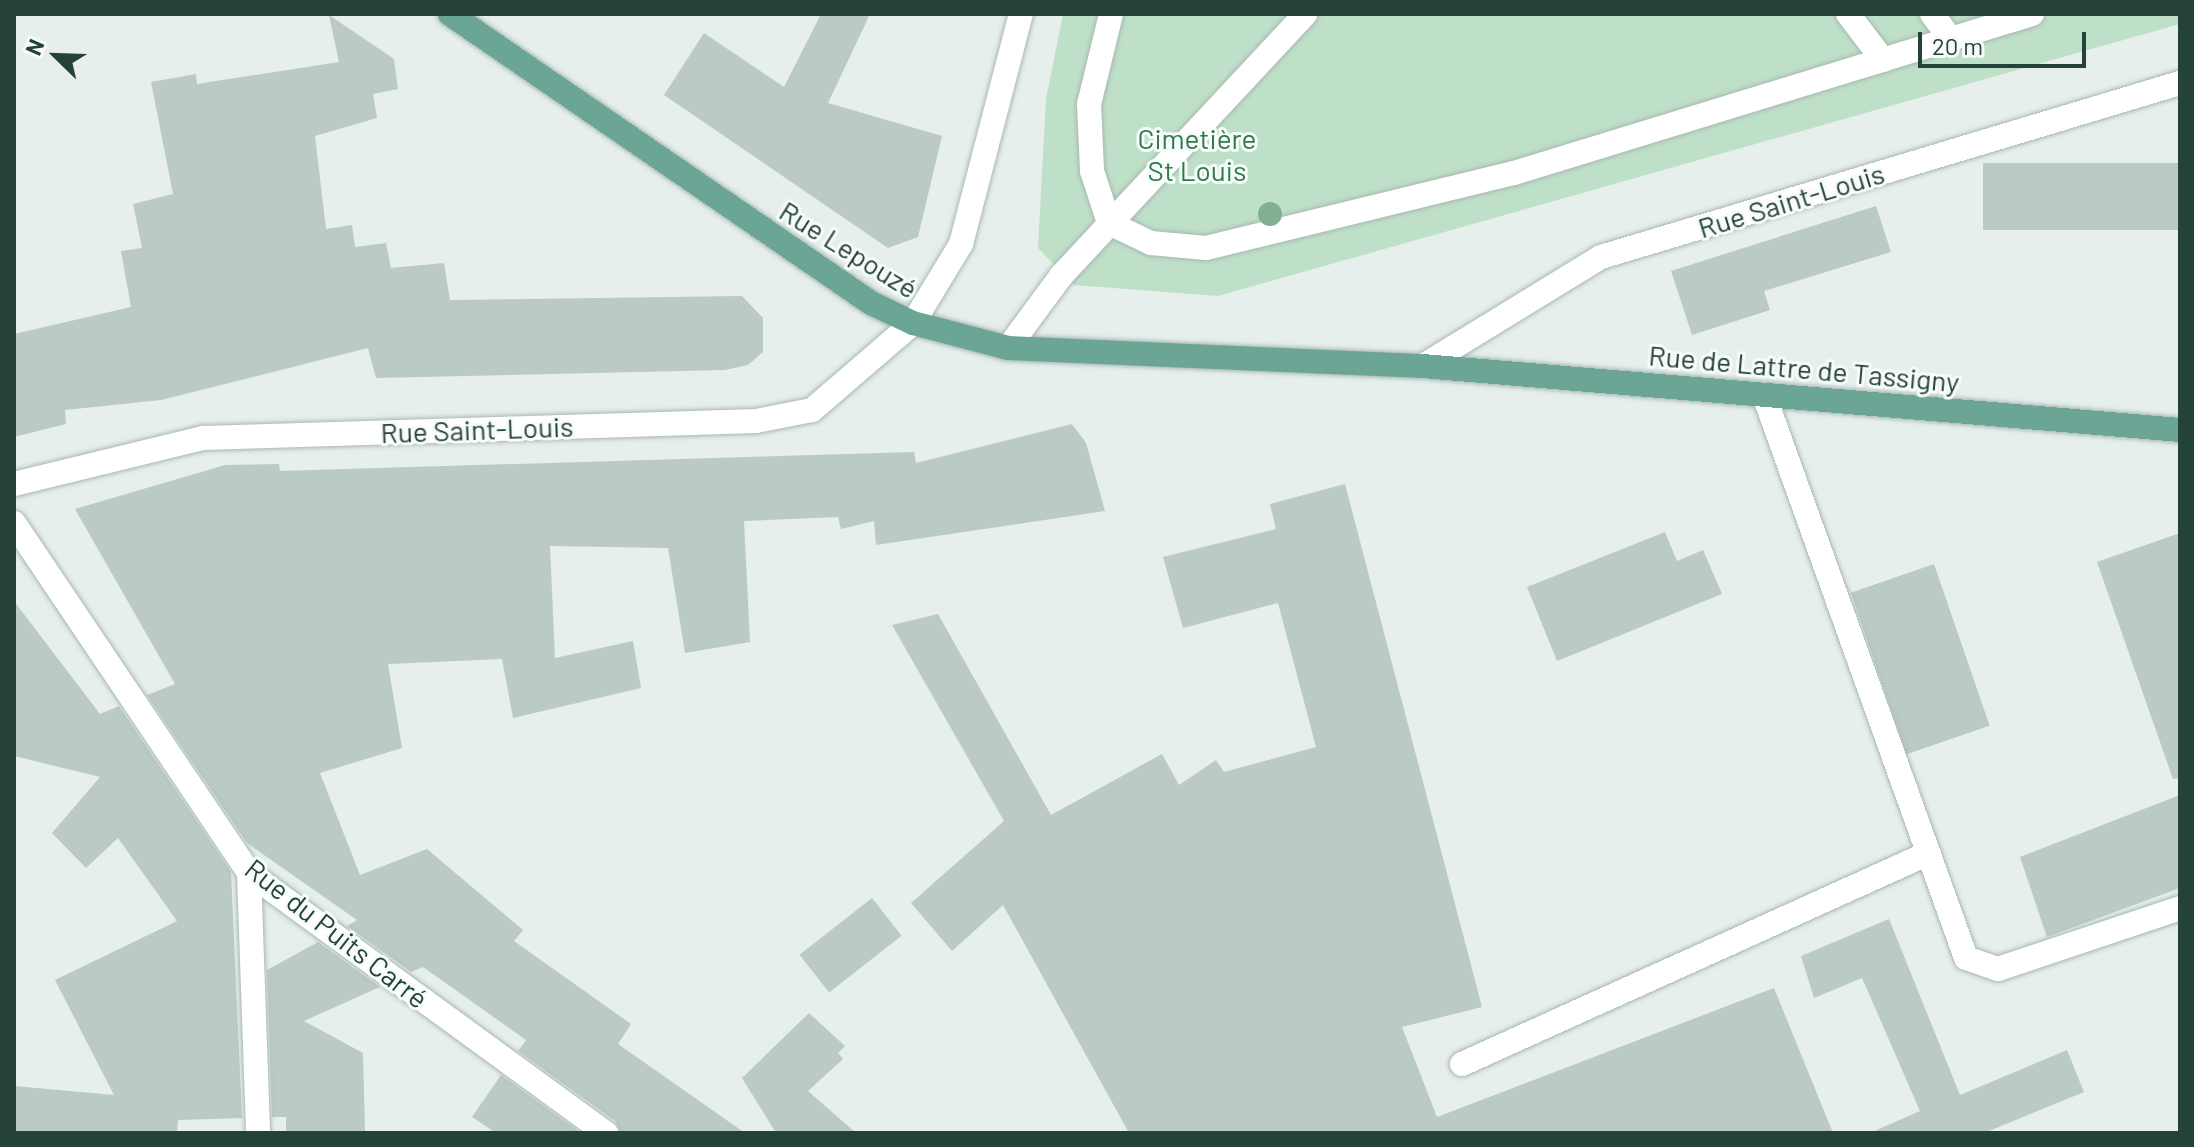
<!DOCTYPE html>
<html>
<head>
<meta charset="utf-8">
<style>
  body { margin:0 }
  #map { position:relative; width:2194px; height:1147px; overflow:hidden; background:#e6efeb; font-family:Barlow,sans-serif }
  div>[style] { position:absolute }
  [style*='--x'] { left:calc(var(--x)*1px); top:calc(var(--y)*1px); width:calc(var(--w)*1px); rotate:calc(var(--a)*1deg) }
  .green>* { inset:0; background:#bfe0c8 }
  .building>* { inset:0; background:#bbcac4; transform-origin:0 0 }
  .roads { filter:drop-shadow(0 0 2px #a8b8b2) drop-shadow(0 0 2px #a8b8b2) }
  .minor>* { height:24px; margin:-12px; padding:0 12px; transform-origin:12px; border-radius:12px; background:#fff }
  .major>* { height:24px; margin:-12px; padding:0 12px; transform-origin:12px; border-radius:12px; background:#6aa596 }
  .trees>* { width:24px; height:24px; margin:-12px; border-radius:50%; background:#80af93 }
  span { translate:-50% -50%; white-space:nowrap; text-align:center; line-height:1.15; -webkit-text-stroke:6px #f7fbf9; paint-order:stroke }
  .park-label { font-size:28px; color:#2d7a4b }
  .street-label { font-size:28px; color:#24423a }
  .frame { position:absolute; inset:0; border:16px solid #24423a; pointer-events:none }
  .north { position:absolute; left:16px; top:16px; width:80px; height:80px; -webkit-text-stroke:6px #f7fbf9; paint-order:stroke; rotate:293deg; font-size:22px; font-weight:700; line-height:32px; text-align:center; color:#24423a }
  .north::after { content:''; display:block; margin:auto; width:28px; height:36px; background:#24423a; clip-path:polygon(50% 0,100% 100%,50% 72%,0 100%) }
  .scale { position:absolute; left:1918px; top:32px; width:168px; height:36px; box-sizing:border-box; border:4px solid #24423a; border-top:0; padding-left:10px; font-size:24px; line-height:28px; white-space:nowrap; color:#24423a; -webkit-text-stroke:6px #f7fbf9; paint-order:stroke }
</style>
</head>
<body>
<div id="map">
  <div class="green">
    <div style="clip-path:polygon(1063px 14px,2180px 14px,2180px 24px,1218px 296px,1074px 285px,1038px 248px,1046px 99px)"></div>
  </div>
  <div class="building">
    <div style="clip-path:polygon(821px 14px,870px 14px,828px 103px,942px 136px,918px 237px,888px 248px,664px 95px,704px 33px,784px 87px)"></div>
    <div style="clip-path:polygon(329px 15px,394px 59px,398px 89px,373px 94px,377px 118px,315px 136px,326px 229px,352px 225px,355px 247px,386px 243px,391px 268px,444px 263px,450px 300px,742px 296px,763px 318px,763px 352px,748px 365px,725px 370px,376px 378px,368px 348px,161px 400px,65px 410px,66px 424px,14px 437px,14px 334px,131px 307px,121px 251px,142px 248px,133px 204px,173px 194px,151px 82px,196px 74px,197px 84px,339px 62px)"></div>
    <div style="left:2180px;top:163px;width:67px;height:197px;rotate:90deg"></div>
    <div style="clip-path:polygon(1876px 206px,1891px 252px,1764px 291px,1770px 310px,1692px 335px,1671px 271px)"></div>
    <div style="clip-path:polygon(1072px 424px,1086px 443px,1105px 511px,876px 545px,874px 521px,841px 529px,838px 517px,744px 521px,750px 642px,685px 653px,668px 548px,550px 546px,555px 658px,633px 641px,641px 688px,513px 718px,502px 659px,388px 664px,402px 748px,320px 773px,360px 875px,427px 849px,523px 930px,514px 941px,631px 1024px,618px 1044px,745px 1133px,621px 1133px,615px 1121px,518px 1051px,526px 1040px,423px 967px,411px 972px,347px 926px,357px 920px,247px 843px,147px 695px,175px 684px,75px 509px,225px 465px,279px 464px,280px 471px,914px 452px,916px 463px)"></div>
    <div style="clip-path:polygon(1345px 484px,1482px 1007px,1402px 1027px,1437px 1117px,1774px 988px,1833px 1133px,1129px 1133px,1003px 905px,952px 951px,911px 903px,1004px 821px,892px 625px,938px 614px,1051px 815px,1162px 754px,1179px 785px,1216px 760px,1224px 772px,1316px 747px,1278px 603px,1183px 628px,1163px 557px,1276px 529px,1270px 504px)"></div>
    <div style="clip-path:polygon(1665px 532px,1677px 561px,1703px 550px,1722px 594px,1557px 661px,1527px 587px)"></div>
    <div style="clip-path:polygon(2180px 533px,2180px 778px,2173px 779px,2097px 562px)"></div>
    <div style="left:1934px;top:564px;width:171px;height:88px;rotate:71deg"></div>
    <div style="clip-path:polygon(14px 601px,100px 714px,119px 706px,231px 872px,242px 1118px,178px 1120px,177px 1133px,14px 1133px,14px 1086px,114px 1095px,55px 980px,177px 921px,118px 838px,86px 868px,52px 833px,100px 777px,14px 756px)"></div>
    <div style="clip-path:polygon(2180px 795px,2180px 888px,2047px 937px,2020px 857px)"></div>
    <div style="left:872px;top:898px;width:48px;height:92px;rotate:52deg"></div>
    <div style="clip-path:polygon(1889px 919px,1960px 1095px,2067px 1050px,2084px 1092px,1984px 1133px,1870px 1133px,1920px 1111px,1862px 978px,1814px 998px,1801px 956px)"></div>
    <div style="clip-path:polygon(318px 942px,380px 987px,304px 1021px,363px 1053px,365px 1133px,286px 1133px,286px 1117px,272px 1117px,267px 970px)"></div>
    <div style="clip-path:polygon(809px 1013px,845px 1046px,838px 1053px,843px 1059px,808px 1091px,856px 1133px,776px 1133px,742px 1078px)"></div>
    <div style="clip-path:polygon(501px 1075px,581px 1133px,496px 1133px,472px 1117px)"></div>
  </div>
  <div class="roads">
    <div class="minor">
      <div style="--x:1111;--y:14;--w:93;--a:103.7"></div>
      <div style="--x:1089;--y:104;--w:67;--a:87.4"></div>
      <div style="--x:1092;--y:171;--w:55;--a:71.9"></div>
      <div style="--x:1109;--y:223;--w:47;--a:25.5"></div>
      <div style="--x:1151;--y:243;--w:55;--a:5.2"></div>
      <div style="--x:1206;--y:248;--w:317;--a:-13.7"></div>
      <div style="--x:1514;--y:173;--w:542;--a:-17.06"></div>
      <div style="--x:1848;--y:14;--w:58;--a:52.7"></div>
      <div style="--x:1932;--y:14;--w:31;--a:53"></div>
      <div style="--x:1008;--y:348;--w:89;--a:-53.6"></div>
      <div style="--x:1061;--y:276;--w:358;--a:-47"></div>
      <div style="--x:1423;--y:366;--w:209;--a:-31.5"></div>
      <div style="--x:1601;--y:257;--w:605;--a:-16.73"></div>
      <div style="--x:1764;--y:395;--w:598;--a:70.26"></div>
      <div style="--x:1966;--y:958;--w:34;--a:19"></div>
      <div style="--x:1998;--y:969;--w:192;--a:-18.5"></div>
      <div style="--x:14;--y:484;--w:195;--a:-13.7"></div>
      <div style="--x:203;--y:438;--w:553;--a:-1.76"></div>
      <div style="--x:756;--y:421;--w:57;--a:-11.1"></div>
      <div style="--x:812;--y:410;--w:133;--a:-40.7"></div>
      <div style="--x:913;--y:323;--w:92;--a:-58.7"></div>
      <div style="--x:961;--y:244;--w:238;--a:-75.4"></div>
      <div style="--x:14;--y:523;--w:422;--a:56.1"></div>
      <div style="--x:249;--y:873;--w:442;--a:36.1"></div>
      <div style="--x:249;--y:873;--w:260;--a:88"></div>
      <div style="--x:1462;--y:1064;--w:512;--a:-24.31"></div>
    </div>
    <div class="major">
      <div style="--x:450;--y:14;--w:511;--a:34.47"></div>
      <div style="--x:871;--y:303;--w:47;--a:25.5"></div>
      <div style="--x:913;--y:323;--w:98;--a:14.7"></div>
      <div style="--x:1008;--y:348;--w:415;--a:2.5"></div>
      <div style="--x:1423;--y:366;--w:760;--a:4.83"></div>
    </div>
  </div>
  <div class="trees">
    <div style="left:1270px;top:214px"></div>
  </div>
  <div class="park-label">
    <span style="left:1197px;top:154px">Cimetière<br>St Louis</span>
  </div>
  <div class="street-label">
    <span style="left:1791px;top:200px;rotate:-17deg">Rue Saint-Louis</span>
    <span style="left:849px;top:249px;rotate:32deg">Rue Lepouzé</span>
    <span style="left:1804px;top:368px;rotate:5deg">Rue de Lattre de Tassigny</span>
    <span style="left:477px;top:429px;rotate:-2deg">Rue Saint-Louis</span>
    <span style="left:337px;top:933px;rotate:38deg">Rue du Puits Carré</span>
  </div>
  <div class="frame"></div>
  <div class="north">N</div>
  <div class="scale">20 m</div>
</div>
</body>
</html>
